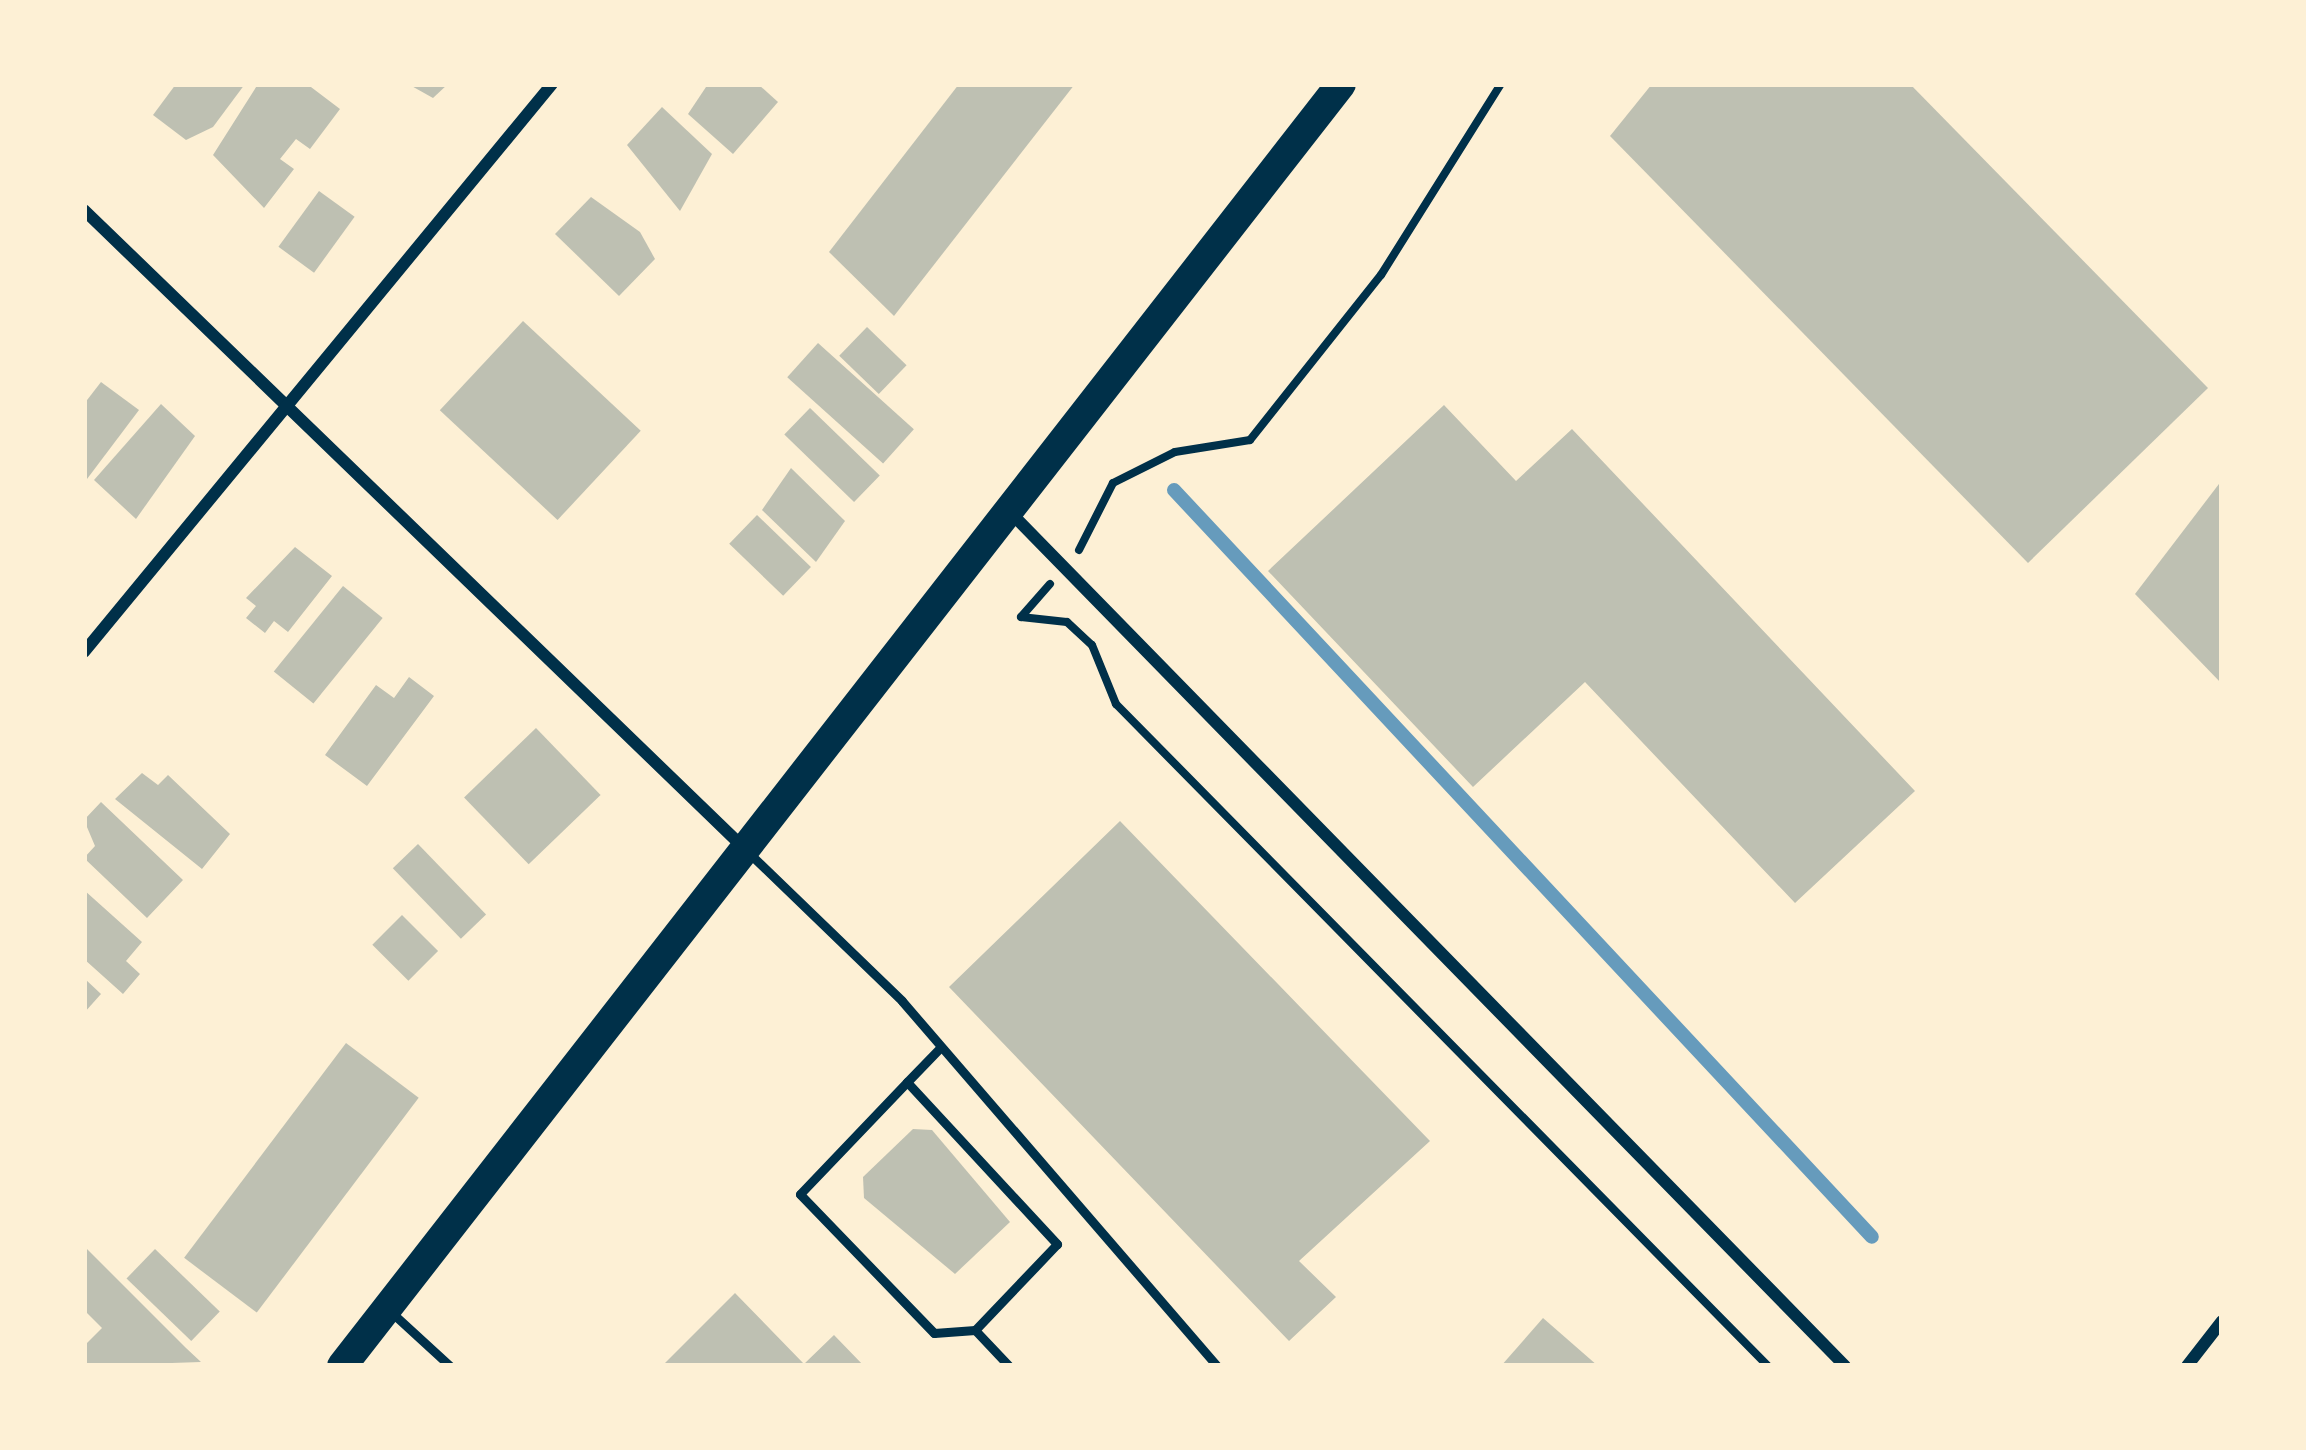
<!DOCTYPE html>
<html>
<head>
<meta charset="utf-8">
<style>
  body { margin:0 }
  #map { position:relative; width:2306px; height:1450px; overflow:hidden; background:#fdf0d5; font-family:"Zilla Slab",serif }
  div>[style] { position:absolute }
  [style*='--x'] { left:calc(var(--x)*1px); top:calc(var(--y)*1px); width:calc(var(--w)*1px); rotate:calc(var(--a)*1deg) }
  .stream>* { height:14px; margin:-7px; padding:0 7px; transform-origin:7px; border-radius:7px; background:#669bbc }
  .building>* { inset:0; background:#bec0b2; transform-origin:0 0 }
  .path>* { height:8px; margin:-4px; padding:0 4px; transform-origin:4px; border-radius:4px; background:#003049 }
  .service>* { height:9px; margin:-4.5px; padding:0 4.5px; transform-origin:4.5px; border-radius:4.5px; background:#003049 }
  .minor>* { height:12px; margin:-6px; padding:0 6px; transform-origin:6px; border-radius:6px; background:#003049 }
  .primary>* { height:30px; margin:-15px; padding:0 15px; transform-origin:15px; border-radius:15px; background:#003049 }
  span { translate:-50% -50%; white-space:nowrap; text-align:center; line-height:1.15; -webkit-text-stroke:12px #fdf0d5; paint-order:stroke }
  .frame { position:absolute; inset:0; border:87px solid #fdf0d5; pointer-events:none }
</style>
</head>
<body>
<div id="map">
  <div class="stream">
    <div style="--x:1174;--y:490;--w:1022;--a:46.94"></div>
  </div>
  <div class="building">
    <div style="clip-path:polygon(176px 84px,245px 84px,213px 127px,186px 140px,153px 115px)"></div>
    <div style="clip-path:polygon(258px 84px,307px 84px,340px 109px,310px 149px,296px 139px,280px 159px,294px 169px,264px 208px,213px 155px)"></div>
    <div style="clip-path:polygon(408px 84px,448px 84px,433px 98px)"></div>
    <div style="clip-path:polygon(708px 84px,758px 84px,778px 102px,733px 154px,688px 114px)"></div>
    <div style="clip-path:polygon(959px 84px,1075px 84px,894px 316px,829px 252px)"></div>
    <div style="clip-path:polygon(1652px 84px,1910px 84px,2208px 388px,2028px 563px,1610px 136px)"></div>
    <div style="clip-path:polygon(662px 107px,712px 154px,680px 211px,627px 145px)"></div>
    <div style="left:319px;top:191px;width:44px;height:69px;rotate:36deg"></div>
    <div style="clip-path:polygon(591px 197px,640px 232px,655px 259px,619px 296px,555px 234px)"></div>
    <div style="left:523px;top:321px;width:161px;height:122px;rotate:43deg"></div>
    <div style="left:867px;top:327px;width:55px;height:40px;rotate:44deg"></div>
    <div style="left:818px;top:343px;width:129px;height:46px;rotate:42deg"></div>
    <div style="clip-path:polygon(101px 382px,139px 410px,84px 483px,84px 404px)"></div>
    <div style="clip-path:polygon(161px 404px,195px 436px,136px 519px,94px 480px)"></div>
    <div style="clip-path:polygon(1444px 405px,1516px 481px,1572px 429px,1915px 791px,1795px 903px,1585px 682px,1473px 787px,1268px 571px)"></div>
    <div style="left:810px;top:408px;width:97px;height:37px;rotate:44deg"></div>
    <div style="clip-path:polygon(791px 468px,845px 521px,816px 562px,762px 510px)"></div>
    <div style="clip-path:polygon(2222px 480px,2222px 684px,2135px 594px)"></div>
    <div style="left:757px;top:515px;width:75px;height:40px;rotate:44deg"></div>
    <div style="clip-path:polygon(295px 547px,332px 576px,288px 632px,274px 621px,265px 633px,246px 618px,256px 606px,246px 598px)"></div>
    <div style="left:343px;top:586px;width:51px;height:110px;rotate:39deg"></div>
    <div style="clip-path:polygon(409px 677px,434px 696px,367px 786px,325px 755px,376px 685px,394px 698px)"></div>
    <div style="left:536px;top:728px;width:93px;height:100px;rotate:46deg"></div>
    <div style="clip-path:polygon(142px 773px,158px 785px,168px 775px,230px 834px,202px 869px,115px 799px)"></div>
    <div style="clip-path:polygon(101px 802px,183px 880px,147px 918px,84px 858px,95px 846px,84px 820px)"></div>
    <div style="clip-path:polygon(1120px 821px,1430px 1141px,1299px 1261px,1336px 1297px,1289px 1341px,949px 987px)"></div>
    <div style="left:418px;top:844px;width:98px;height:35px;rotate:46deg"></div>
    <div style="clip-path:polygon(84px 890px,142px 942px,126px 961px,140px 974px,123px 994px,84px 959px)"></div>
    <div style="left:402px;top:915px;width:51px;height:42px;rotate:45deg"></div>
    <div style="clip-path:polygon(84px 978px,101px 994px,84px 1013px)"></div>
    <div style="left:346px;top:1043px;width:91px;height:269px;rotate:37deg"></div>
    <div style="clip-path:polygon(913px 1129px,932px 1130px,1010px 1222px,955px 1274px,864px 1198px,863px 1177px)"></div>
    <div style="clip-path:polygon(84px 1246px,186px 1348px,201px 1362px,84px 1366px,84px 1346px,102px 1328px,84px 1310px)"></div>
    <div style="left:155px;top:1249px;width:90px;height:41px;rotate:44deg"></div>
    <div style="clip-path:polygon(735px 1293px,804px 1364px,834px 1335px,864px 1366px,662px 1366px)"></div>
    <div style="clip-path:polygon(1543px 1318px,1598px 1366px,1501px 1366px)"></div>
  </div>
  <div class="path">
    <div style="--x:1079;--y:550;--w:75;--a:-63.1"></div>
    <div style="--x:1113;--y:483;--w:69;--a:-26.6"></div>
    <div style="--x:1175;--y:452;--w:76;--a:-9.1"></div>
    <div style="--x:1250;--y:440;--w:211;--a:-51.6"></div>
    <div style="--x:1381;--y:275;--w:226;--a:-57.9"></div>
    <div style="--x:1021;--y:617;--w:46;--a:6.2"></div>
    <div style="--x:1067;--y:622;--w:34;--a:43"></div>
    <div style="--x:1092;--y:645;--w:64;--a:67.9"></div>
    <div style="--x:1116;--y:704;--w:929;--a:45.44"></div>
    <div style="--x:1021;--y:617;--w:44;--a:-48.7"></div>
  </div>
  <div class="service">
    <div style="--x:750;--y:854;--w:211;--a:44"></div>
    <div style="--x:902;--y:1001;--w:482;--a:49.2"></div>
    <div style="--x:907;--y:1082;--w:221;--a:47.2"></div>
    <div style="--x:1057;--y:1244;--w:119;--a:133.6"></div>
    <div style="--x:975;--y:1330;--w:41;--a:175.8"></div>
    <div style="--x:934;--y:1333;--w:193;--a:-134"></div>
    <div style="--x:800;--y:1194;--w:155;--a:-46.3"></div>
    <div style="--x:907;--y:1082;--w:45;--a:-45.9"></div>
    <div style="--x:390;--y:1311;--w:81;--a:42.5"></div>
    <div style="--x:975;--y:1330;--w:50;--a:46.6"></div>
  </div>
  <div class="minor">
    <div style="--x:84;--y:210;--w:917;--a:44.03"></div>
    <div style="--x:1009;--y:511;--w:1196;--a:45.64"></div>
    <div style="--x:84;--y:652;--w:736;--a:-50.51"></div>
    <div style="--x:2187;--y:1366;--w:57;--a:-52.1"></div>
  </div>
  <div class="primary">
    <div style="--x:342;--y:1366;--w:1625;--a:-52.07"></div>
  </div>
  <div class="frame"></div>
</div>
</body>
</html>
